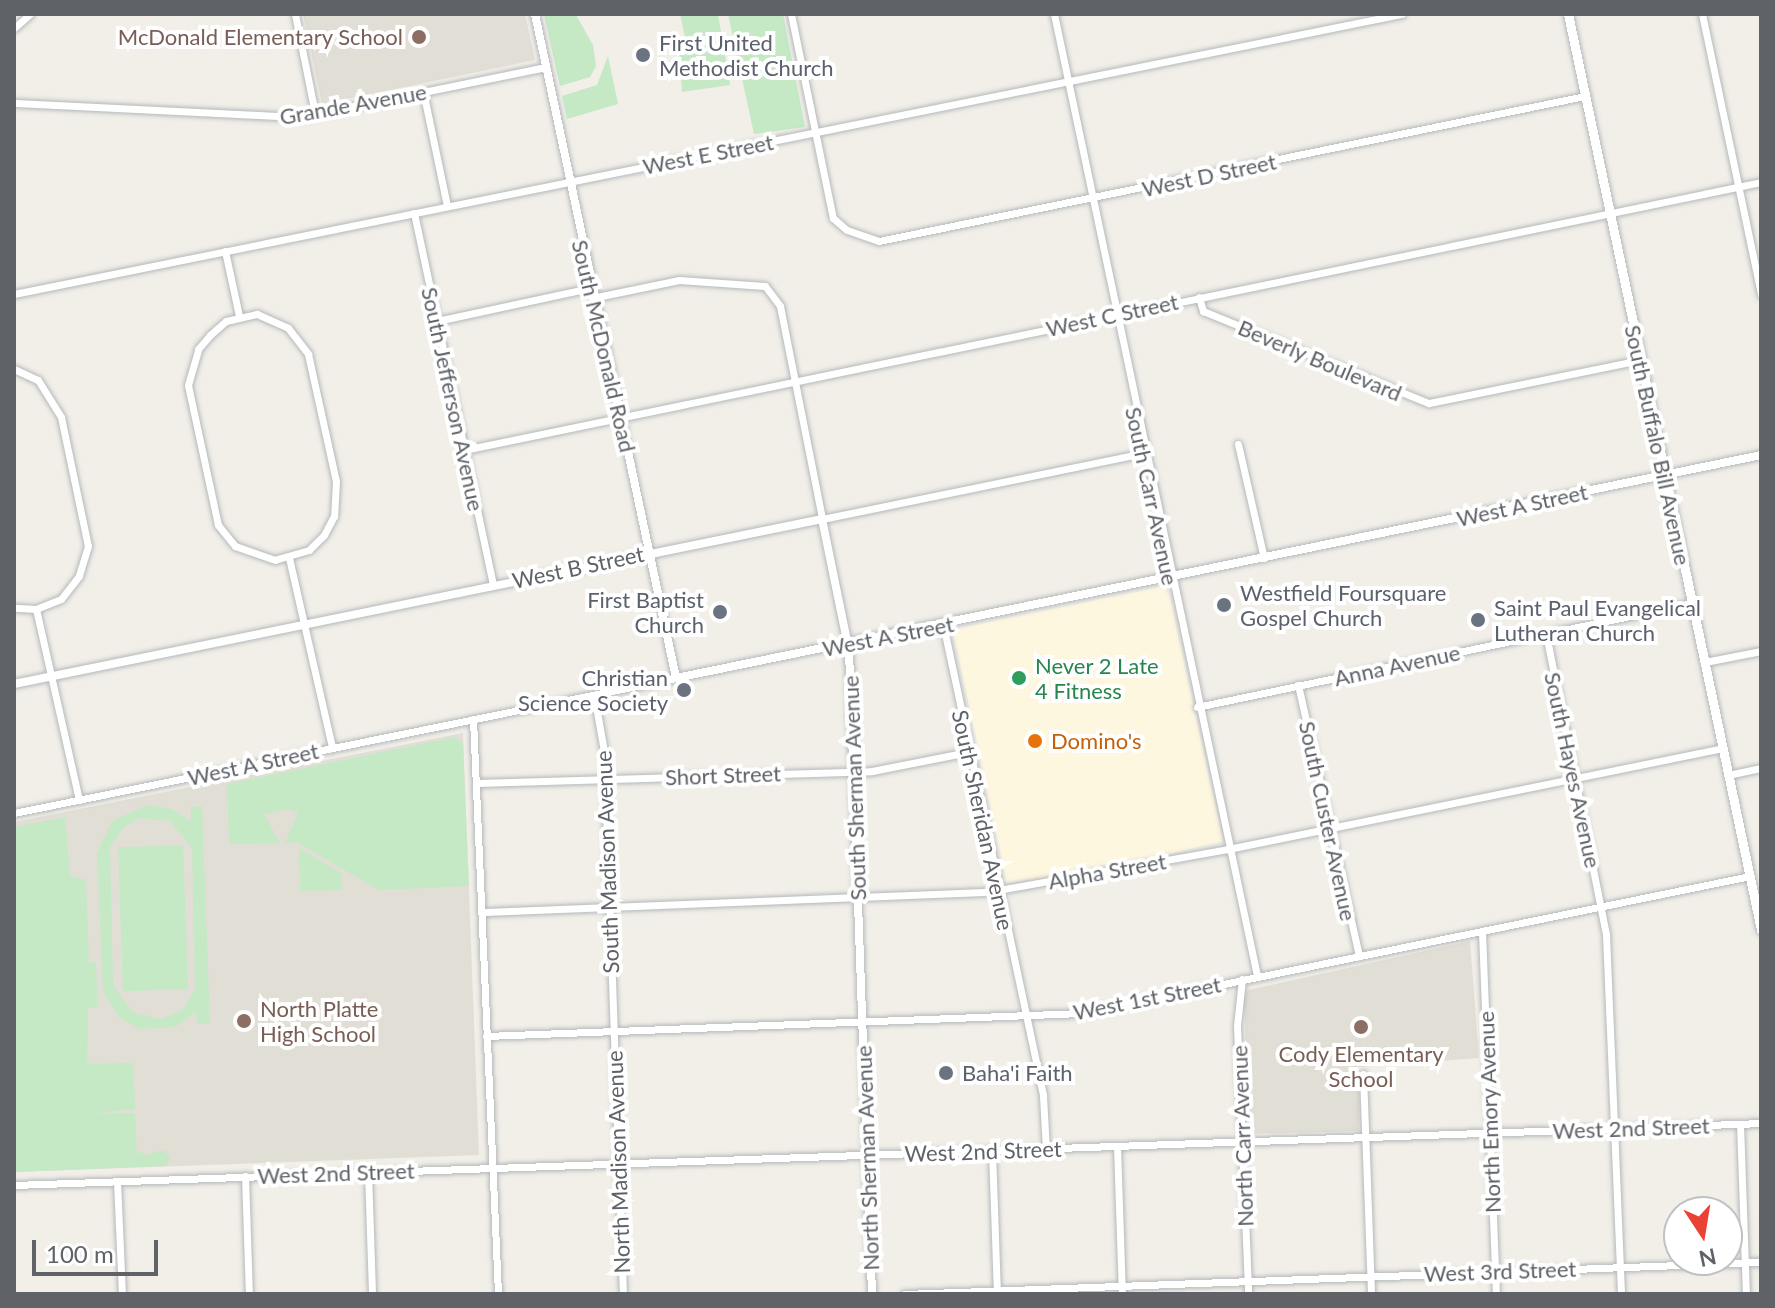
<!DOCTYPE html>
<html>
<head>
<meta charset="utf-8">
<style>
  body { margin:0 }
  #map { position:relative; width:1775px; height:1308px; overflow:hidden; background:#f1efe8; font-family:Lato,sans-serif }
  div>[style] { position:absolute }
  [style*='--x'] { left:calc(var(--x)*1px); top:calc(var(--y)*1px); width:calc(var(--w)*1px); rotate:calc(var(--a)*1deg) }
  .commercial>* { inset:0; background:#fef7e0 }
  .education>* { inset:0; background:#e1ded6 }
  .green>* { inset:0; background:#c5e8c5; transform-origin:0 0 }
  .roads { filter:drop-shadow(0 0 2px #b5b8bc) drop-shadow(0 0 2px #b5b8bc) }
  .minor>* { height:7px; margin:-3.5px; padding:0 3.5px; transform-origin:3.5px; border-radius:3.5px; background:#fff }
  .tertiary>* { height:8px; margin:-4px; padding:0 4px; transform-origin:4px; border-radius:4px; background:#fff }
  .secondary>* { height:9px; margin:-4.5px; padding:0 4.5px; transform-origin:4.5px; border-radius:4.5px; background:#fff }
  .dots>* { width:22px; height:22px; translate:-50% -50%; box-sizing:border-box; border:4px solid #fff; border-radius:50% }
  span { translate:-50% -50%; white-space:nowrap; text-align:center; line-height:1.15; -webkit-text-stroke:8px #fff; paint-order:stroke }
  .education-label { font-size:22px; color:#785e54 }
  .right { translate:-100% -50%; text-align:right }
  .left { translate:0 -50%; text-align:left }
  .worship-label { font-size:22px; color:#5b616d }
  .street-label { font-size:22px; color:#5f6368 }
  .leisure-label { font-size:22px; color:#27864d }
  .food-label { font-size:22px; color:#c56008 }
  .frame { position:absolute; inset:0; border:16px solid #5f6368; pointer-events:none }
  .north { position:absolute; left:1663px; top:1196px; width:80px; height:80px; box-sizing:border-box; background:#fff; border:2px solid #bfc1c3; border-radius:50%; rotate:168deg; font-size:22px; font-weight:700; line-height:32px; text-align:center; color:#5f6368 }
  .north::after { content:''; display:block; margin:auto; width:28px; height:36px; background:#ea4335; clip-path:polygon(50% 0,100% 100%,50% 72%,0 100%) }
  .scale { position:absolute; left:32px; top:1240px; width:126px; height:36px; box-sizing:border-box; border:4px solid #5f6368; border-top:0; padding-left:10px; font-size:24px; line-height:28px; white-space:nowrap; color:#5f6368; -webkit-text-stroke:6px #fff; paint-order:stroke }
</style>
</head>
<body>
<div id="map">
  <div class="commercial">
    <div style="clip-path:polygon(1161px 587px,1169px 595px,1223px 841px,1109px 868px,1007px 883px,953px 630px)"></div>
  </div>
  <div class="education">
    <div style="clip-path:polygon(303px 14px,525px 14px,535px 60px,322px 104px)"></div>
    <div style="clip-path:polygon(463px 733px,479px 1155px,14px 1172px,14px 822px)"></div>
    <div style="clip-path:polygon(1470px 941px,1479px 1058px,1359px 1067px,1359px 1131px,1249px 1134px,1244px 997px,1248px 990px)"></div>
  </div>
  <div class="green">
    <div style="clip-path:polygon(680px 14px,718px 14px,730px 85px,682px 92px,679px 48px,687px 46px)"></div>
    <div style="clip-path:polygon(728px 14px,783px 14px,805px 127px,754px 134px)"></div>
    <div style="clip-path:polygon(544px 15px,576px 15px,593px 45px,596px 66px,590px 77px,560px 86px)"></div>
    <div style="clip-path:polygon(608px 56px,618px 104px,567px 119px,562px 96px,597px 85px)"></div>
    <div style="clip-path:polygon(455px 737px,463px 744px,469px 886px,379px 890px,296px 842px,285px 843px,298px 813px,289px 809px,264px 814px,280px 843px,229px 844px,227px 784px)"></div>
    <div style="clip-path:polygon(evenodd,148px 805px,172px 809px,191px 821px,191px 807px,202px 806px,210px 1024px,198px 1024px,196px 1012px,175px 1027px,139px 1029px,120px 1018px,103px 992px,97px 853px,112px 821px,148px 805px,140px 818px,170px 821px,192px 848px,195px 990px,183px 1010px,161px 1019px,133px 1013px,113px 985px,110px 847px,124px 827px,140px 818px)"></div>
    <div style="clip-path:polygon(65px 817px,70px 876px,86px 880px,89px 962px,96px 963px,98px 1007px,88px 1008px,87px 1064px,133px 1063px,135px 1109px,88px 1114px,135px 1113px,137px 1158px,139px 1150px,145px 1155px,164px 1150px,170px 1158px,167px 1166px,14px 1172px,14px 827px)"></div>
    <div style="left:183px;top:845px;width:144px;height:65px;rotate:88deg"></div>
    <div style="clip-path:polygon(299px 848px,341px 873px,342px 890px,300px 891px)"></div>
  </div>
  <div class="roads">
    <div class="minor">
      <div style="--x:295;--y:14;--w:101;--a:78.6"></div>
      <div style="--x:791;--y:14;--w:208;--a:78.4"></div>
      <div style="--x:833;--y:218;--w:18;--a:41"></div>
      <div style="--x:847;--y:230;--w:34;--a:19"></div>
      <div style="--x:879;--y:241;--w:721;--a:-11.61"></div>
      <div style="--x:1054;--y:14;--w:983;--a:78.08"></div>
      <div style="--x:1702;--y:14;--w:287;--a:78.1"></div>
      <div style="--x:14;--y:28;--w:21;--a:-41"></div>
      <div style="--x:423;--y:91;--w:117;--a:78.2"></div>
      <div style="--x:14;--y:103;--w:286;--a:2.8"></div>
      <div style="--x:300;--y:117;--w:250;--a:-11.5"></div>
      <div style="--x:414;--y:213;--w:380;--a:78"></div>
      <div style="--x:225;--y:251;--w:66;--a:77.8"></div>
      <div style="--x:14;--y:294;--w:1416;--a:-11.41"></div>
      <div style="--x:1199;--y:297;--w:15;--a:74"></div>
      <div style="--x:1203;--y:311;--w:244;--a:22.2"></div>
      <div style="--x:1429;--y:403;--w:215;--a:-11.5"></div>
      <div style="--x:592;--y:298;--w:89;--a:-11.7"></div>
      <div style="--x:679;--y:280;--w:86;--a:4"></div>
      <div style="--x:765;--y:286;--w:25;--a:53"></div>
      <div style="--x:780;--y:306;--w:217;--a:78.8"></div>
      <div style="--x:822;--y:519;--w:328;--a:-11.6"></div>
      <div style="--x:257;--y:314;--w:34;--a:24"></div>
      <div style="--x:288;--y:328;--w:33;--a:52"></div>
      <div style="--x:308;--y:354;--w:130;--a:77.6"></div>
      <div style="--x:336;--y:481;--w:35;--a:93"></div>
      <div style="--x:334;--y:516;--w:21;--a:118"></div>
      <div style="--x:324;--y:535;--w:21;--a:135"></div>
      <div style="--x:309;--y:550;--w:35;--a:164"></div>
      <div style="--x:275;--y:560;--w:42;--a:-160.7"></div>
      <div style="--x:235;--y:546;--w:27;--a:-129"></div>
      <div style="--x:218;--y:525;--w:143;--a:-102.1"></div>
      <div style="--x:188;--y:385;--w:37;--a:-74"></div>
      <div style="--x:198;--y:349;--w:18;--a:-49"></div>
      <div style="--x:210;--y:335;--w:21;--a:-41"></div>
      <div style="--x:226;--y:321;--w:32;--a:-13"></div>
      <div style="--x:437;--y:321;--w:157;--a:-12.2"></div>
      <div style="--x:14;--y:369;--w:26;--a:25"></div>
      <div style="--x:38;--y:380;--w:44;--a:58.1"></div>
      <div style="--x:61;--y:417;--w:132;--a:78.2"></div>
      <div style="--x:88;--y:546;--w:31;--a:107"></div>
      <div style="--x:79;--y:576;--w:29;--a:128"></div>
      <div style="--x:61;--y:599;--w:27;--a:158"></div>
      <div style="--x:36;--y:609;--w:22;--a:-177"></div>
      <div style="--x:1238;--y:444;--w:117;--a:77.2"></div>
      <div style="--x:464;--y:450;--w:1324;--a:-11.67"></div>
      <div style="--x:289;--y:558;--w:195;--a:77.2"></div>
      <div style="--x:36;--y:609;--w:196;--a:77.3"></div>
      <div style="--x:943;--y:624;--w:482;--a:78"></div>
      <div style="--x:1043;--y:1096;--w:53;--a:86.8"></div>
      <div style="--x:1546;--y:634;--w:307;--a:78.7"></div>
      <div style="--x:1606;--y:935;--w:359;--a:87.6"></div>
      <div style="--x:1705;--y:662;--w:57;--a:-11.1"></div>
      <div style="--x:1298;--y:685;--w:278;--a:77.3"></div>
      <div style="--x:594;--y:695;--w:57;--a:79.9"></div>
      <div style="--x:604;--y:751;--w:543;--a:88"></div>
      <div style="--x:1197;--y:707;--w:506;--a:-11.87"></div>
      <div style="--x:473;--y:719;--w:576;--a:87.51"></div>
      <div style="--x:1728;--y:775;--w:34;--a:-12"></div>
      <div style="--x:477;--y:783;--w:395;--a:-1.7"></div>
      <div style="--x:872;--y:771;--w:98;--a:-11.2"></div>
      <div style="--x:14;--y:813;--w:676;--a:-11.53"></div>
      <div style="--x:482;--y:912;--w:505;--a:-2.27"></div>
      <div style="--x:987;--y:892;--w:245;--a:-10.1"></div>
      <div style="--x:1228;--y:849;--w:505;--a:-11.53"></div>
      <div style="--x:1482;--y:931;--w:363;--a:87.8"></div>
      <div style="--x:1242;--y:979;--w:47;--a:96.1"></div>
      <div style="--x:1237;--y:1026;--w:268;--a:87.6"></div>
      <div style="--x:486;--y:1036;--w:596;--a:-2.21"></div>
      <div style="--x:1082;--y:1013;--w:682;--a:-11.59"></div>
      <div style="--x:1363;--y:1074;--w:220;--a:87.9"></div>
      <div style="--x:1740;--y:1124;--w:170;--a:88"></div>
      <div style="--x:1117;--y:1146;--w:148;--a:88.1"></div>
      <div style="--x:992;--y:1151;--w:141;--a:88"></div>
      <div style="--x:368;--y:1172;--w:122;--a:88.1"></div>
      <div style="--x:245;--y:1176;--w:118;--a:88.1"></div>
      <div style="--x:117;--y:1181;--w:113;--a:87.5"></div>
      <div style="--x:14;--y:1185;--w:1748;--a:-2.03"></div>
      <div style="--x:904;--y:1294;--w:858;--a:-2.14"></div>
    </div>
    <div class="tertiary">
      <div style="--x:535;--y:14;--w:679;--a:78.01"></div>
      <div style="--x:676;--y:678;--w:1108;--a:-11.61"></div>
      <div style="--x:14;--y:684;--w:825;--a:-11.54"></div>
      <div style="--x:822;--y:519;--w:135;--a:78.4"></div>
      <div style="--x:849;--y:651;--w:643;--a:87.95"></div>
    </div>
    <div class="secondary">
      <div style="--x:1568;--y:14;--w:936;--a:78.1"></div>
    </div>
  </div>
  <div class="dots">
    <div style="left:419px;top:37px;background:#8d6e63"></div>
    <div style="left:643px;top:55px;background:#6b7280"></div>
    <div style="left:1224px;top:605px;background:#6b7280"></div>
    <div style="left:720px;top:612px;background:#6b7280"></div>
    <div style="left:1478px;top:620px;background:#6b7280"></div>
    <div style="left:1019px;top:678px;background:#2e9e5b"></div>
    <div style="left:684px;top:690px;background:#6b7280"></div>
    <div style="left:1035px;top:741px;background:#e8710a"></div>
    <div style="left:244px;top:1021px;background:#8d6e63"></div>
    <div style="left:1361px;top:1027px;background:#8d6e63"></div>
    <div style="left:946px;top:1073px;background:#6b7280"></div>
  </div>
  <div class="education-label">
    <span class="right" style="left:403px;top:37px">McDonald Elementary School</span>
    <span class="left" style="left:260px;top:1021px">North Platte<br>High School</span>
    <span style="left:1361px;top:1066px">Cody Elementary<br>School</span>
  </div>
  <div class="worship-label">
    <span class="left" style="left:659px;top:55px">First United<br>Methodist Church</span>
    <span class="left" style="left:1240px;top:605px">Westfield Foursquare<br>Gospel Church</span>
    <span class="right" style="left:704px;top:612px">First Baptist<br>Church</span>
    <span class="left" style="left:1494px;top:620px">Saint Paul Evangelical<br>Lutheran Church</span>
    <span class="right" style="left:668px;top:690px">Christian<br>Science Society</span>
    <span class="left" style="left:962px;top:1073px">Baha'i Faith</span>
  </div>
  <div class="street-label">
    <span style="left:353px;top:104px;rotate:-10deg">Grande Avenue</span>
    <span style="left:708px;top:154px;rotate:-11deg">West E Street</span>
    <span style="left:1209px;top:175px;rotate:-12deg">West D Street</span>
    <span style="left:1112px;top:315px;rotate:-12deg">West C Street</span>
    <span style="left:604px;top:346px;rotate:77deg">South McDonald Road</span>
    <span style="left:1320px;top:360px;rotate:23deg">Beverly Boulevard</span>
    <span style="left:453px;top:399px;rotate:78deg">South Jefferson Avenue</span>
    <span style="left:1658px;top:445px;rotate:78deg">South Buffalo Bill Avenue</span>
    <span style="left:1152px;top:496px;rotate:78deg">South Carr Avenue</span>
    <span style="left:1522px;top:505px;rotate:-12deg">West A Street</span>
    <span style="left:578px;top:567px;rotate:-12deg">West B Street</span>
    <span style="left:888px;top:636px;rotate:-11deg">West A Street</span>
    <span style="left:1397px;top:665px;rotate:-12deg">Anna Avenue</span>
    <span style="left:253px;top:764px;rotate:-12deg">West A Street</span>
    <span style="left:1573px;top:770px;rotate:78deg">South Hayes Avenue</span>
    <span style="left:723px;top:775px;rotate:-2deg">Short Street</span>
    <span style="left:854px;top:788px;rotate:-92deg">South Sherman Avenue</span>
    <span style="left:983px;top:820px;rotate:78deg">South Sheridan Avenue</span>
    <span style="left:1328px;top:821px;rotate:78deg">South Custer Avenue</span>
    <span style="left:607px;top:862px;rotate:-92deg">South Madison Avenue</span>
    <span style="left:1107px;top:871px;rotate:-10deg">Alpha Street</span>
    <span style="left:1147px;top:998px;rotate:-11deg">West 1st Street</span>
    <span style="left:1489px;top:1112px;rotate:-92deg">North Emory Avenue</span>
    <span style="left:1631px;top:1128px;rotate:-2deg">West 2nd Street</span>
    <span style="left:1242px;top:1136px;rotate:-92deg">North Carr Avenue</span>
    <span style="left:983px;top:1151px;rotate:-2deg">West 2nd Street</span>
    <span style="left:867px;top:1158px;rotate:-92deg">North Sherman Avenue</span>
    <span style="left:618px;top:1162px;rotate:-92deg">North Madison Avenue</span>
    <span style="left:336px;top:1173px;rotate:-2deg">West 2nd Street</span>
    <span style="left:1500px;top:1271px;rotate:-2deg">West 3rd Street</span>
  </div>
  <div class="leisure-label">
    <span class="left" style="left:1035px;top:678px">Never 2 Late<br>4 Fitness</span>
  </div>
  <div class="food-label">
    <span class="left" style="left:1051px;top:741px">Domino's</span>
  </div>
  <div class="frame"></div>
  <div class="north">N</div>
  <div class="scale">100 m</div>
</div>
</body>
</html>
